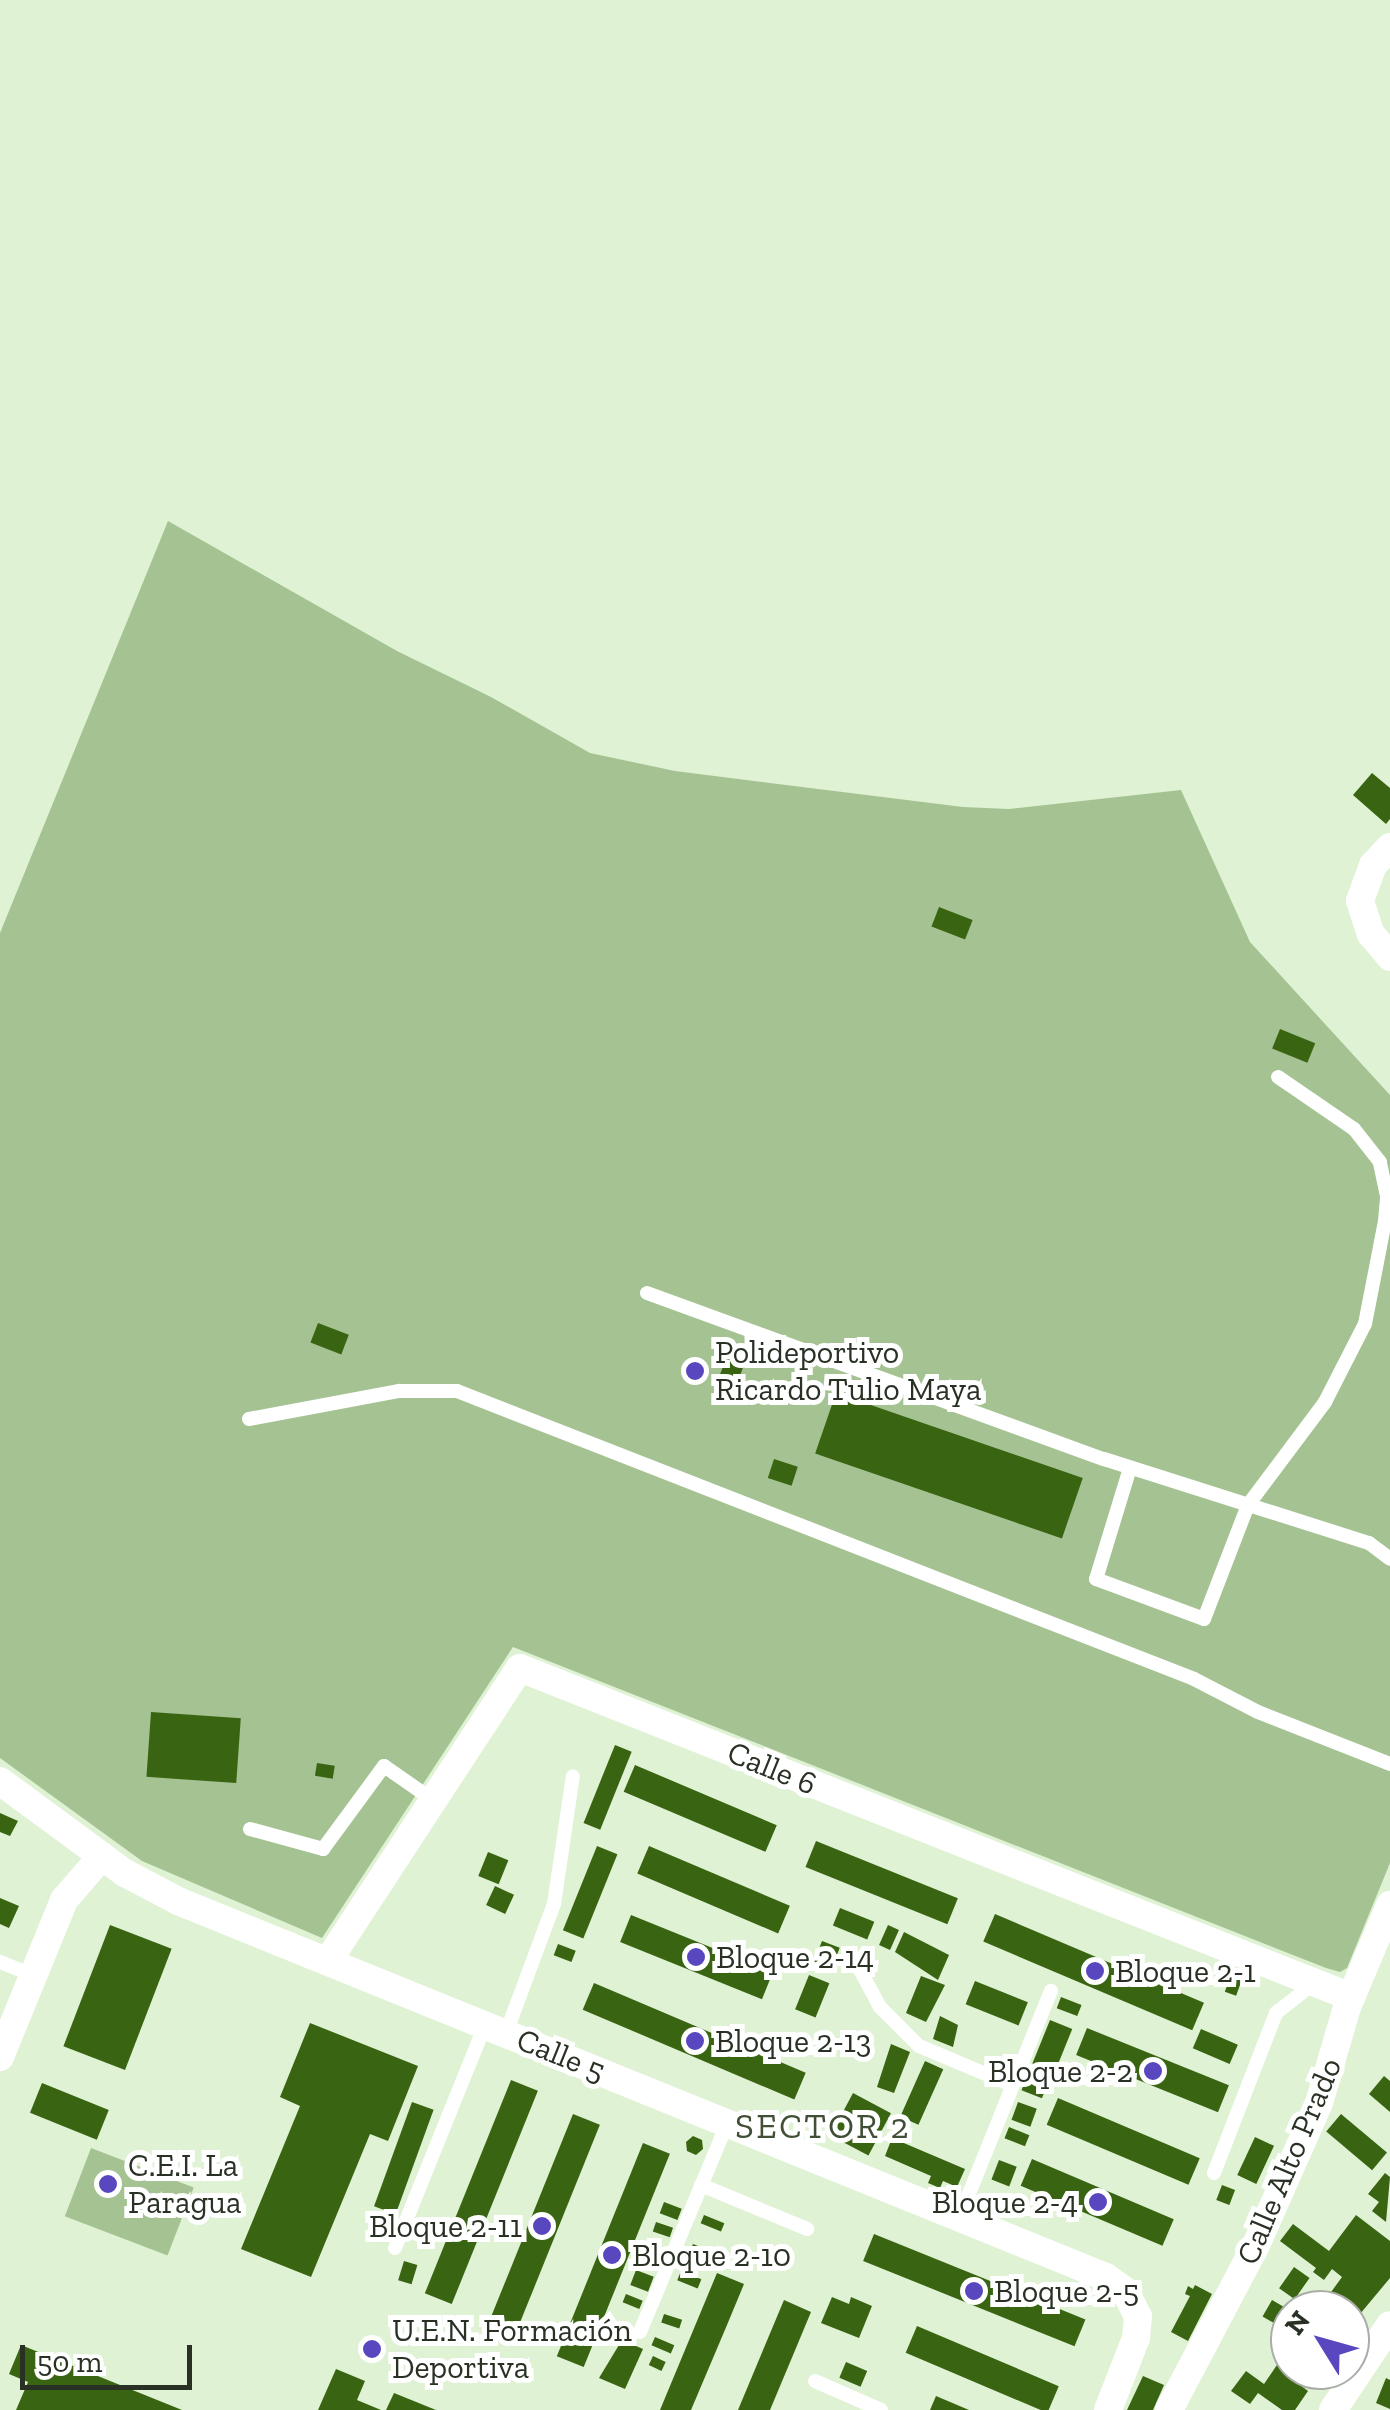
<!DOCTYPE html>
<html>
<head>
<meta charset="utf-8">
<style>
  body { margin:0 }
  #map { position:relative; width:1390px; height:2410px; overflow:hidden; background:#dff2d4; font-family:"Zilla Slab",serif }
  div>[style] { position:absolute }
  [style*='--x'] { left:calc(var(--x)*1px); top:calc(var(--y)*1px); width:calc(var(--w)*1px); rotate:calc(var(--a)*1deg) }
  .green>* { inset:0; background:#a5c392; transform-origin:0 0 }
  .building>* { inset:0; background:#396411; transform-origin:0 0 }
  .lane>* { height:14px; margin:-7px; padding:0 7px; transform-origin:7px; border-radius:7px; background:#fff }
  .street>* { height:28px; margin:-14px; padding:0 14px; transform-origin:14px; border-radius:14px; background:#fff }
  .dots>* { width:28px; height:28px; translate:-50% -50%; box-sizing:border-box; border:5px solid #fff; border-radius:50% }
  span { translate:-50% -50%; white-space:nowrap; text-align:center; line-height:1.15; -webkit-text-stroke:10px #fff; paint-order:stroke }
  .poi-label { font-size:32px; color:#293125 }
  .left { translate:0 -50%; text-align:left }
  .right { translate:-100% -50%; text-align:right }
  .street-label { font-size:32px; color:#293125 }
  .neighbourhood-label { font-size:35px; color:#404f36; letter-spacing:2.5px }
  .north { position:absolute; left:1270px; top:2290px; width:100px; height:100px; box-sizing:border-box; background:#fff; border:2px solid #a9ada8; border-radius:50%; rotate:307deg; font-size:28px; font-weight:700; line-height:40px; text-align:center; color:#293125 }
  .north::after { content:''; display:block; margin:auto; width:35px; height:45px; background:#5847bf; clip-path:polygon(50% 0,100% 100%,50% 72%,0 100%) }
  .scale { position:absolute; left:20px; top:2345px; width:172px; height:45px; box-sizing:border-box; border:5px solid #293125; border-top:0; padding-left:12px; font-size:30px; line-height:35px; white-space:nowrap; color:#293125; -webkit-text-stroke:8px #fff; paint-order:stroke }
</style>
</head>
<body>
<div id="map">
  <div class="green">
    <div style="clip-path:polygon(168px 521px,397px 651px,491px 697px,590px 753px,675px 771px,963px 807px,1009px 809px,1181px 790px,1250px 942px,1390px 1095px,1390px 1863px,1347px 1968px,1340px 1972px,1326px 1968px,513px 1647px,322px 1938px,142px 1861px,0 1758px,0 933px)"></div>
    <div style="left:91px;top:2148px;width:110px;height:73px;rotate:21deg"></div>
  </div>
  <div class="building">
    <div style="clip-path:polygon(1372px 773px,1390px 788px,1390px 819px,1386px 824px,1353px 795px)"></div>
    <div style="left:939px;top:907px;width:36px;height:21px;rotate:21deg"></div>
    <div style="left:1280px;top:1029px;width:38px;height:21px;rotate:22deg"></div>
    <div style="left:318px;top:1323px;width:33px;height:21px;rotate:21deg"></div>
    <div style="left:729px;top:1351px;width:19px;height:29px;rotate:21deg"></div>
    <div style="left:836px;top:1393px;width:261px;height:64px;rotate:19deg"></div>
    <div style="left:774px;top:1459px;width:25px;height:20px;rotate:18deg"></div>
    <div style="left:151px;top:1712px;width:90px;height:65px;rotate:4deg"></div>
    <div style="left:615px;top:1745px;width:18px;height:84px;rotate:22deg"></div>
    <div style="left:317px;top:1763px;width:18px;height:13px;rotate:9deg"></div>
    <div style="left:635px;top:1765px;width:154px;height:29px;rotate:23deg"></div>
    <div style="clip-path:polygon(0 1813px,18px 1821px,10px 1836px,0 1832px)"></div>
    <div style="left:816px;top:1841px;width:153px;height:28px;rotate:22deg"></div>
    <div style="left:597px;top:1846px;width:22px;height:91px;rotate:22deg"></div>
    <div style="left:649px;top:1846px;width:153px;height:30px;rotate:23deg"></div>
    <div style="left:488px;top:1852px;width:22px;height:26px;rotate:22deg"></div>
    <div style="left:495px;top:1886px;width:21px;height:21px;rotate:25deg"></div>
    <div style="clip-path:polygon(0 1898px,19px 1906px,9px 1928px,0 1924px)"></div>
    <div style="left:840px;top:1908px;width:37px;height:19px;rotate:22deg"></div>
    <div style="left:995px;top:1914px;width:227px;height:30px;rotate:23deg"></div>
    <div style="left:631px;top:1915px;width:153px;height:29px;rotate:22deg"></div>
    <div style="left:110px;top:1925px;width:66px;height:130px;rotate:21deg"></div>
    <div style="left:888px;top:1925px;width:12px;height:22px;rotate:24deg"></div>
    <div style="clip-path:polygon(904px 1932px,949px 1955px,938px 1980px,895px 1952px)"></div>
    <div style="left:822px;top:1941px;width:19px;height:22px;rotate:21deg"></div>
    <div style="left:558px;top:1944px;width:19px;height:12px;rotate:21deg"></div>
    <div style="left:1232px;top:1972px;width:12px;height:21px;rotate:20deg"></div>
    <div style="left:809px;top:1975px;width:22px;height:37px;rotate:22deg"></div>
    <div style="clip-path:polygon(921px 1976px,945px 1985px,926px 2022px,906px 2013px)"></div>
    <div style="left:975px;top:1981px;width:57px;height:25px;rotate:22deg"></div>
    <div style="left:594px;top:1983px;width:230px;height:29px;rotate:23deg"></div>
    <div style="left:1061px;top:1997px;width:22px;height:12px;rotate:21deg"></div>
    <div style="clip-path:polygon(940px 2016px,958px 2025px,953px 2047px,933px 2039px)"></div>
    <div style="left:1050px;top:2020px;width:24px;height:47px;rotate:22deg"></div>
    <div style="clip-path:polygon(310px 2023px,418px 2066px,388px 2141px,370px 2134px,311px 2277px,241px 2249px,300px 2106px,280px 2097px)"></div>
    <div style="left:1087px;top:2028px;width:153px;height:29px;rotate:22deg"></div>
    <div style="left:1201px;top:2029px;width:40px;height:21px;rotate:23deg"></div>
    <div style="clip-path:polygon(891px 2044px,910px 2052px,894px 2093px,877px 2087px)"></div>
    <div style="left:925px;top:2061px;width:20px;height:61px;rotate:24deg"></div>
    <div style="clip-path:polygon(1384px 2076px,1390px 2081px,1390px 2112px,1369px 2094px)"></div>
    <div style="left:1026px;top:2079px;width:22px;height:12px;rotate:22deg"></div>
    <div style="left:511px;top:2080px;width:29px;height:230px;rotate:22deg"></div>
    <div style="left:42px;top:2083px;width:72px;height:32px;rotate:22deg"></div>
    <div style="left:853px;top:2093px;width:43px;height:48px;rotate:28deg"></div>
    <div style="left:1058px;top:2098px;width:154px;height:29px;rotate:23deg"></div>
    <div style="left:412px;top:2102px;width:23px;height:111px;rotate:20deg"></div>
    <div style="left:1018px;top:2102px;width:20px;height:19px;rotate:20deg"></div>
    <div style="left:573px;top:2114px;width:29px;height:230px;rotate:22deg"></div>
    <div style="left:1341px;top:2114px;width:60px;height:23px;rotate:40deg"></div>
    <div style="left:1009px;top:2127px;width:22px;height:12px;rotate:22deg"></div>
    <div style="clip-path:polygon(693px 2136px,702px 2140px,703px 2149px,696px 2155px,687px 2151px,686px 2142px)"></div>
    <div style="left:1255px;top:2137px;width:21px;height:42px;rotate:25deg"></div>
    <div style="clip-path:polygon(892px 2138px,965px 2169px,957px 2187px,943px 2181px,940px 2188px,928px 2183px,931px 2176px,885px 2156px)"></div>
    <div style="left:643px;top:2143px;width:29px;height:230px;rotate:22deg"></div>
    <div style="left:1032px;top:2159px;width:154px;height:29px;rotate:23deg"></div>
    <div style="left:999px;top:2160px;width:19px;height:21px;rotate:21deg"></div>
    <div style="clip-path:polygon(1385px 2173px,1390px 2177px,1386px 2222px,1372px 2211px,1379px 2202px,1368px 2194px)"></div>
    <div style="left:1222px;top:2185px;width:14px;height:16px;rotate:21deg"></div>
    <div style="left:664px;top:2202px;width:19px;height:12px;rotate:21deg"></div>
    <div style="left:704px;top:2215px;width:22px;height:9px;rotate:22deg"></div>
    <div style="clip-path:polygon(1356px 2215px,1390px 2241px,1390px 2278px,1350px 2326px,1350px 2310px,1318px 2310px,1342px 2277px,1332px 2269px,1324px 2280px,1313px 2272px,1316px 2268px,1280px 2241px,1293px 2224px,1329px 2251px)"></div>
    <div style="left:656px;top:2222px;width:18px;height:10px;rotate:19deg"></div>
    <div style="left:874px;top:2234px;width:228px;height:29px;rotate:22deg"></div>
    <div style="left:693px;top:2244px;width:22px;height:18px;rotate:22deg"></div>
    <div style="left:645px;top:2249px;width:17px;height:12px;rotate:24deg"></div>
    <div style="left:404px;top:2261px;width:14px;height:20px;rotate:17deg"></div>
    <div style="left:1294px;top:2267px;width:19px;height:26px;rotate:35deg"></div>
    <div style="left:636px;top:2270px;width:19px;height:16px;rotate:21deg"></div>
    <div style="left:681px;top:2271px;width:22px;height:10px;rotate:22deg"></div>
    <div style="clip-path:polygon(717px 2273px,744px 2284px,727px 2325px,691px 2410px,660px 2410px)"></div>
    <div style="clip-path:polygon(1195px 2285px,1212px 2294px,1188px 2341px,1171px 2332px,1190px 2296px,1185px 2294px,1188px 2286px,1193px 2289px)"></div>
    <div style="left:626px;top:2294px;width:18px;height:9px;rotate:22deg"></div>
    <div style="clip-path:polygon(832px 2297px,849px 2304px,851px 2297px,872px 2306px,859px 2338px,821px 2323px)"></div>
    <div style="clip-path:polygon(784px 2300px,811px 2312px,796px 2348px,770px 2410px,738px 2410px)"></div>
    <div style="left:1272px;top:2300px;width:14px;height:19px;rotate:30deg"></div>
    <div style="left:664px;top:2314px;width:19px;height:9px;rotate:18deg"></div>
    <div style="left:612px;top:2323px;width:16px;height:10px;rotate:22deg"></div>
    <div style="left:917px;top:2326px;width:154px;height:29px;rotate:23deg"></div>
    <div style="left:655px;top:2337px;width:21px;height:9px;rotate:23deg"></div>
    <div style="clip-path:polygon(622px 2340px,643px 2349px,625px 2389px,599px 2378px)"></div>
    <div style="clip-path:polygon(21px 2345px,182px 2410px,16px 2410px,28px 2382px,9px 2374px)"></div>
    <div style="left:653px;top:2356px;width:14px;height:10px;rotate:25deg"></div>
    <div style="clip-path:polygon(1281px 2359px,1290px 2370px,1306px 2376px,1300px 2385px,1308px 2391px,1295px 2410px,1282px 2410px,1258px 2393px,1250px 2404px,1231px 2391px,1246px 2371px,1264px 2384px)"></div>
    <div style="left:846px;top:2362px;width:23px;height:17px;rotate:23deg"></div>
    <div style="clip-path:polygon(336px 2369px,365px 2381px,357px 2400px,381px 2410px,318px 2410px)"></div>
    <div style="clip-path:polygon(1143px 2376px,1164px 2385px,1153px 2410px,1127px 2410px)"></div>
    <div style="clip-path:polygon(1386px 2378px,1390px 2380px,1390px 2409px,1376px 2403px)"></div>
    <div style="clip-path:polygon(394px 2393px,436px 2410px,386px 2410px)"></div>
    <div style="clip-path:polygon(936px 2396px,969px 2410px,930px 2410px)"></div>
  </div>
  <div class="lane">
    <div style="--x:647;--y:1293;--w:486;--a:20"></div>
    <div style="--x:1104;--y:1459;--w:278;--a:17.6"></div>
    <div style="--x:1369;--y:1543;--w:26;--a:37"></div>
    <div style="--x:249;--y:1419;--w:153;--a:-10.6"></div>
    <div style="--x:399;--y:1391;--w:58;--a:0"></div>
    <div style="--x:457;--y:1391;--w:791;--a:21.34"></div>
    <div style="--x:1194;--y:1679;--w:72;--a:27.3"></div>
    <div style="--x:1258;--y:1712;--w:142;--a:21.5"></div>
    <div style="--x:1130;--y:1468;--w:116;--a:107"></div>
    <div style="--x:1096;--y:1579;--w:115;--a:20.3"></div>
    <div style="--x:1204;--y:1619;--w:122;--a:-68.9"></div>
    <div style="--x:1248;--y:1505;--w:129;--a:-53.2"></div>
    <div style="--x:1325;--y:1402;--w:88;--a:-62.9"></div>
    <div style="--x:1365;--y:1324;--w:105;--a:-79"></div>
    <div style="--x:1385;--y:1221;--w:25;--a:-85"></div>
    <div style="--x:1387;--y:1196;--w:35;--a:-102"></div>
    <div style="--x:1380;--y:1162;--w:42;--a:-128.2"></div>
    <div style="--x:1354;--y:1129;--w:92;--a:-145.6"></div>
    <div style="--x:250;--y:1829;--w:76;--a:15.3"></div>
    <div style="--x:323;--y:1849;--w:103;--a:-53.7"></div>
    <div style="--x:384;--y:1766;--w:60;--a:34.8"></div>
    <div style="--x:852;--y:1955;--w:59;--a:61.7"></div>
    <div style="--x:880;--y:2007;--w:55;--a:45"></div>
    <div style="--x:919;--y:2046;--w:101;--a:22.8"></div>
    <div style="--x:0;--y:1962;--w:35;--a:22"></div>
    <div style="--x:506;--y:2033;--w:138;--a:-69.6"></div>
    <div style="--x:554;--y:1904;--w:129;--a:-81.6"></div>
    <div style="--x:1214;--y:2173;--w:172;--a:-68.8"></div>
    <div style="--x:1276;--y:2013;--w:47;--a:-38.1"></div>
    <div style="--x:701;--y:2185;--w:115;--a:22.5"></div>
    <div style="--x:960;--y:2216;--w:243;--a:-68"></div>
    <div style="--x:395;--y:2248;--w:240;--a:-68"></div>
    <div style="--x:640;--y:2332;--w:228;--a:-67.3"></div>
    <div style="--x:815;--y:2381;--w:72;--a:23.7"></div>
  </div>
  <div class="street">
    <div style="--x:1390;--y:847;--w:25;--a:133"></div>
    <div style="--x:1373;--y:865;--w:38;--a:110"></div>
    <div style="--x:1360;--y:901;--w:35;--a:72"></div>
    <div style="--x:1371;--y:934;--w:30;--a:50"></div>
    <div style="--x:0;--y:1781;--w:155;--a:36.4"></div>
    <div style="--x:125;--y:1873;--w:60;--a:27.8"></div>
    <div style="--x:178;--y:1901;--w:1001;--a:22.06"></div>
    <div style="--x:1106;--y:2277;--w:24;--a:36"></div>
    <div style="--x:1125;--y:2291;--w:28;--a:63"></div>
    <div style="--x:1138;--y:2316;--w:22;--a:95"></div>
    <div style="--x:1136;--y:2338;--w:77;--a:111.3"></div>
    <div style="--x:328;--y:1961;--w:350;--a:-56.8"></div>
    <div style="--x:520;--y:1668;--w:894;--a:21.6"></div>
    <div style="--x:0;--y:2057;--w:170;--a:-67.8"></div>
    <div style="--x:64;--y:1900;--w:58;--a:-49.2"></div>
    <div style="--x:1169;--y:2410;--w:187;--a:-62.2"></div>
    <div style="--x:1256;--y:2245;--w:155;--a:-66.1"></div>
    <div style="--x:1319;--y:2103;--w:100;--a:-73.7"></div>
    <div style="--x:1347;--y:2007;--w:111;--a:-67.1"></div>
    <div style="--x:1333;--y:2410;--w:102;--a:-56.2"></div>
  </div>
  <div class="dots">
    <div style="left:695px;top:1371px;background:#5847bf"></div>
    <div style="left:696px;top:1957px;background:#5847bf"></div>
    <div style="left:1095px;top:1971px;background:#5847bf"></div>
    <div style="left:695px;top:2041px;background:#5847bf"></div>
    <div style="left:1153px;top:2071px;background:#5847bf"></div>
    <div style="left:108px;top:2184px;background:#5847bf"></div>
    <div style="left:1098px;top:2202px;background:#5847bf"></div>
    <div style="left:542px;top:2226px;background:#5847bf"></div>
    <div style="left:612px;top:2255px;background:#5847bf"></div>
    <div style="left:974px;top:2291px;background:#5847bf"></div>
    <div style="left:372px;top:2349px;background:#5847bf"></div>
  </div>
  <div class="poi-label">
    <span class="left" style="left:715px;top:1371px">Polideportivo<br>Ricardo Tulio Maya</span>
    <span class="left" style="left:716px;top:1957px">Bloque 2-14</span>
    <span class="left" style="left:1115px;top:1971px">Bloque 2-1</span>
    <span class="left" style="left:715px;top:2041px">Bloque 2-13</span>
    <span class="right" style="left:1133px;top:2071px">Bloque 2-2</span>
    <span class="left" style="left:128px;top:2184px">C.E.I. La<br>Paragua</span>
    <span class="right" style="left:1078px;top:2202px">Bloque 2-4</span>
    <span class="right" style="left:522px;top:2226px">Bloque 2-11</span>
    <span class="left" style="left:632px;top:2255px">Bloque 2-10</span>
    <span class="left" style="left:994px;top:2291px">Bloque 2-5</span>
    <span class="left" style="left:392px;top:2349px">U.E.N. Formación<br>Deportiva</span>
  </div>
  <div class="street-label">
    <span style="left:772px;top:1768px;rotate:22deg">Calle 6</span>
    <span style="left:561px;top:2055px;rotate:22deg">Calle 5</span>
    <span style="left:1289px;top:2161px;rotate:-67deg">Calle Alto Prado</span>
  </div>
  <div class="neighbourhood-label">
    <span style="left:823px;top:2126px">SECTOR 2</span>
  </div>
  <div class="north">N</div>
  <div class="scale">50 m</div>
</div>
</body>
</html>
